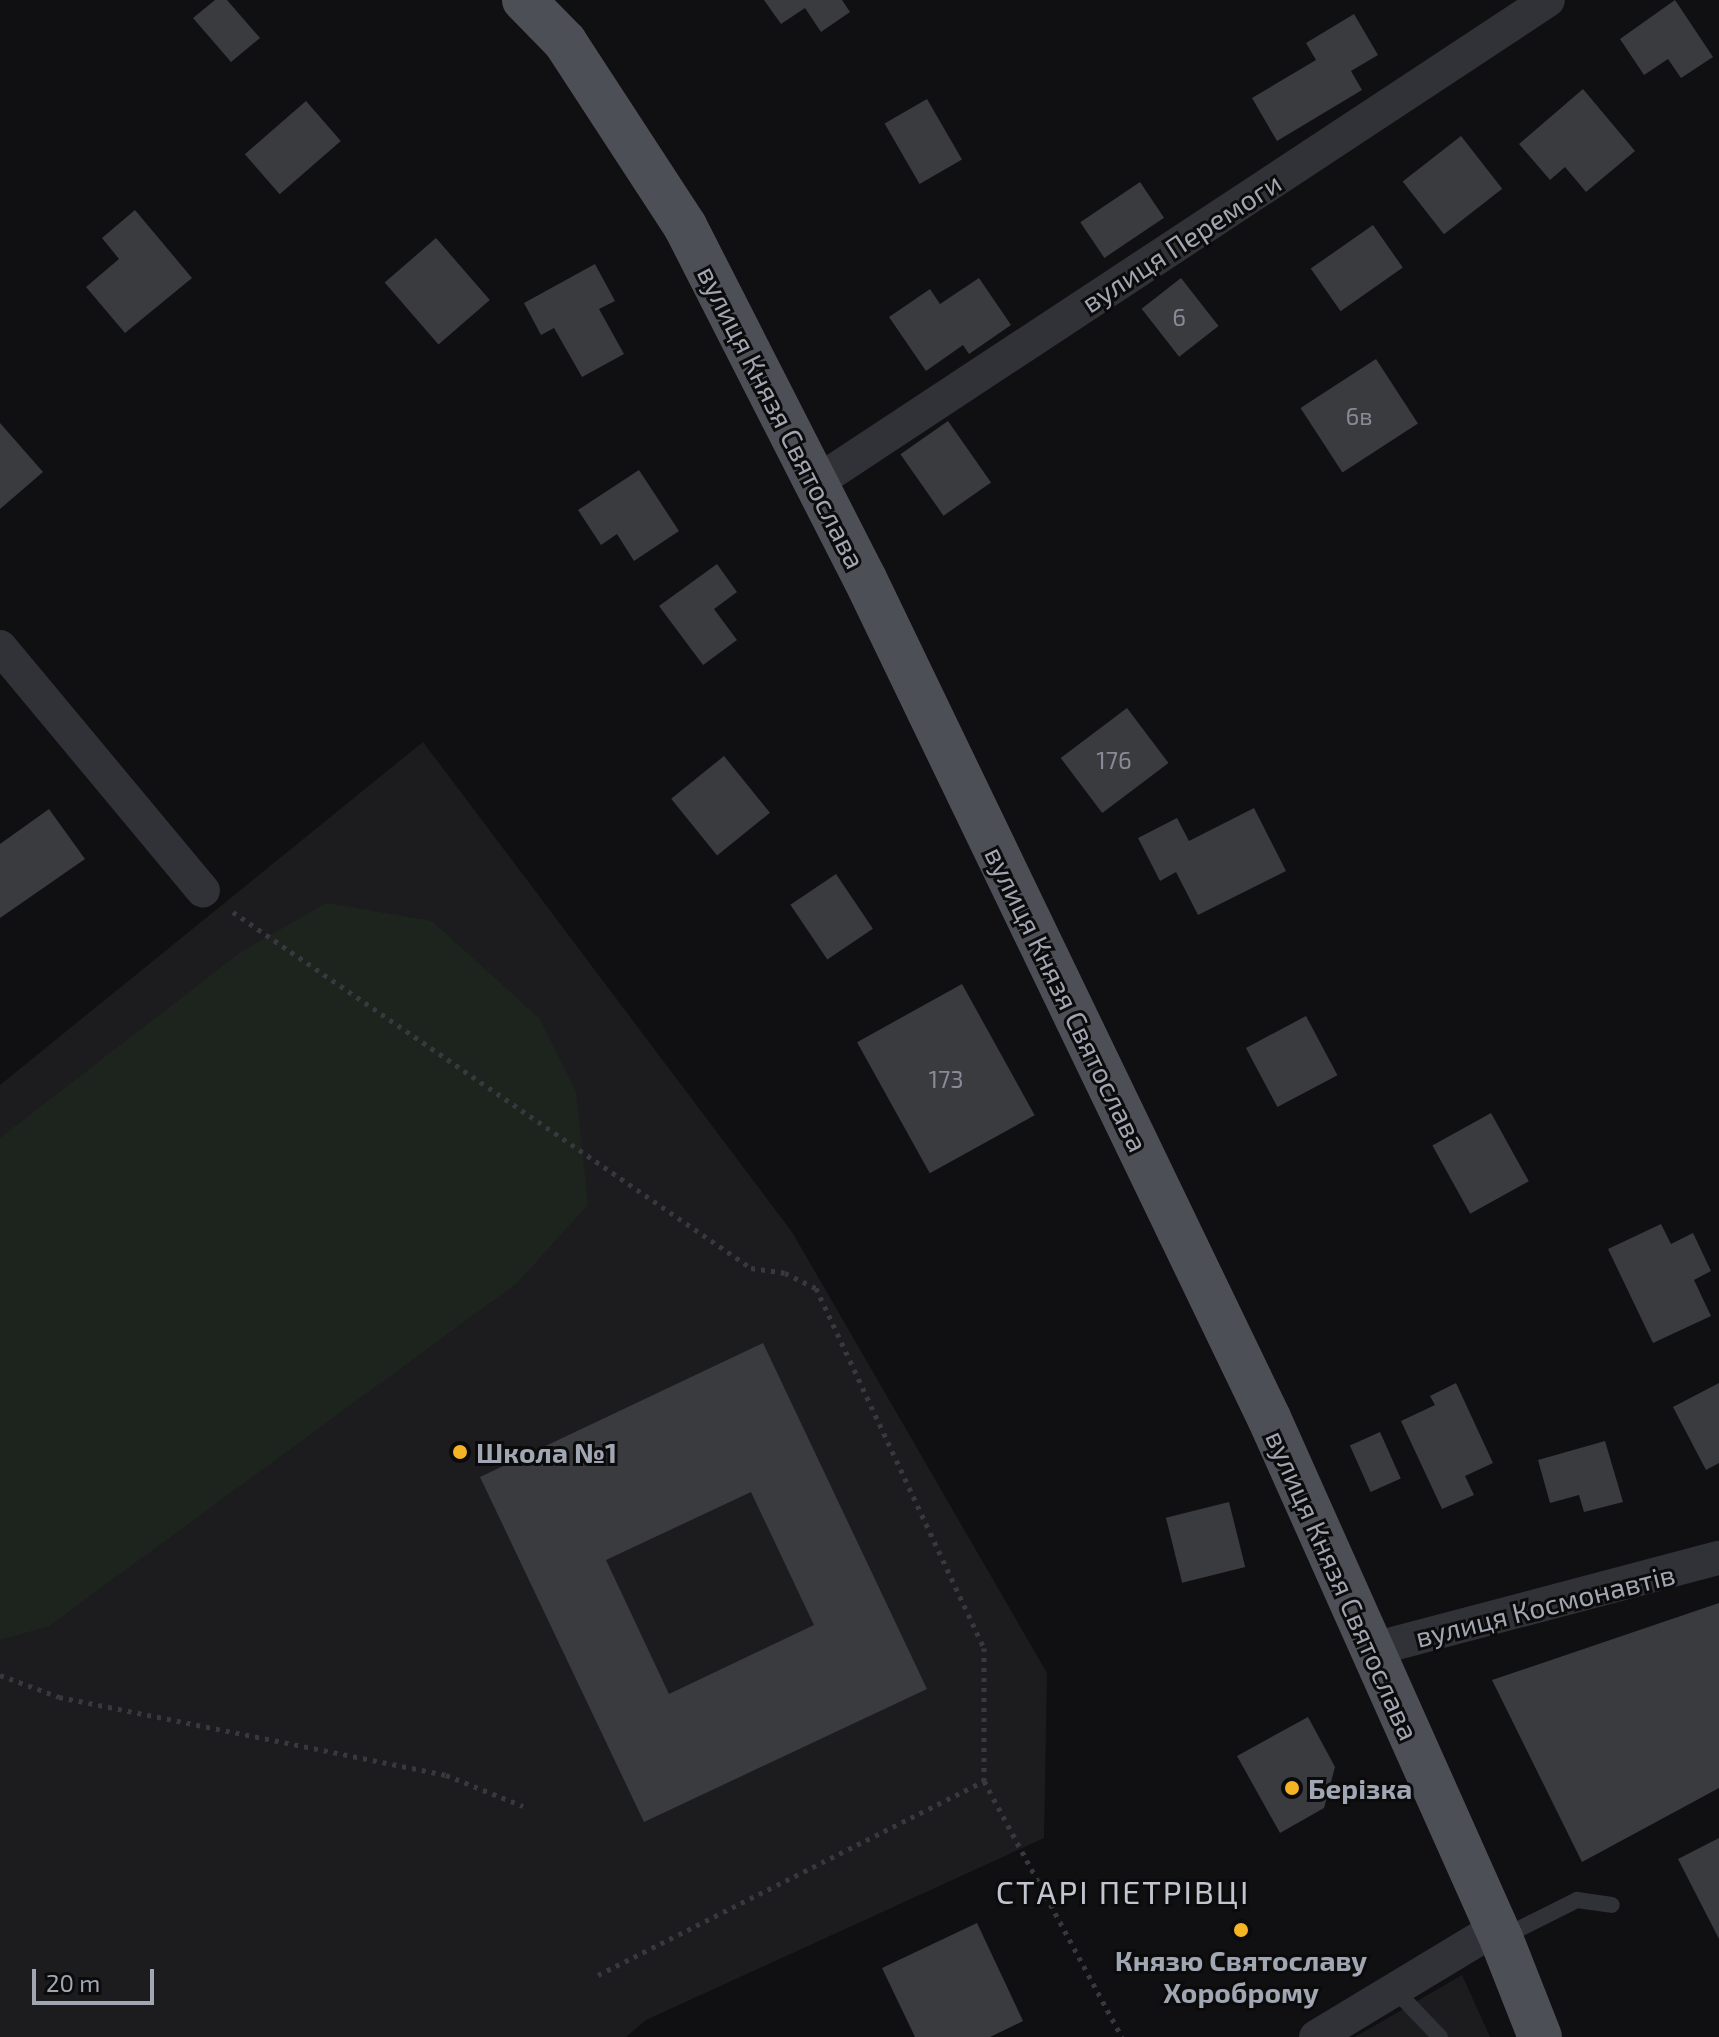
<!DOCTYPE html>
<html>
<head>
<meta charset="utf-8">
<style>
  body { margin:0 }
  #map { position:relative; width:1719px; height:2037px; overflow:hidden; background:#101012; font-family:"Exo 2",sans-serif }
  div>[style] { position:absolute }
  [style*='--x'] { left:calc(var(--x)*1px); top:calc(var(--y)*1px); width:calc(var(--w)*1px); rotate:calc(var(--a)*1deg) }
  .built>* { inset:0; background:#1c1c1e }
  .green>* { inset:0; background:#1c241d }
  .building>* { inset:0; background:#3a3b3f; transform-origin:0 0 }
  .path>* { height:5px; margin-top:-2.5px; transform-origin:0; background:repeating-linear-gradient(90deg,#37393e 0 4px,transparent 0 10px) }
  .service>* { height:16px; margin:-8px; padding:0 8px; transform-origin:8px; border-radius:8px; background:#313237 }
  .minor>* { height:34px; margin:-17px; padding:0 17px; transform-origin:17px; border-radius:17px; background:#313237 }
  .primary>* { height:44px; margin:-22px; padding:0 22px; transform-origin:22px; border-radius:22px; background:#4d4f56 }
  .dots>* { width:22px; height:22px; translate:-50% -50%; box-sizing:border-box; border:4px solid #0b0b0c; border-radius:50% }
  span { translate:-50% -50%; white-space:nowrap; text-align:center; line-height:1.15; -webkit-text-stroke:6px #0b0b0c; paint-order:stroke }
  .number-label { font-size:24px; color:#878b96 }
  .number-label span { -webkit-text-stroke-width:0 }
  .street-label { font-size:28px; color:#a1a6b3 }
  .poi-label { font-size:28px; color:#a1a6b3; font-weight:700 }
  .left { translate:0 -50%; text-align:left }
  .quarter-label { font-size:32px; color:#c2c5cf; letter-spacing:2px }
  .scale { position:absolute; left:32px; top:1969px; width:122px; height:36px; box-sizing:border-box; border:4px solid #a1a6b3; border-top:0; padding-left:10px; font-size:24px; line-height:28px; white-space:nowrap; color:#a1a6b3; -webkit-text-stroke:6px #0b0b0c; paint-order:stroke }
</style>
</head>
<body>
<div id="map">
  <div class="built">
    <div style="clip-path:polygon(423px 742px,792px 1232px,1047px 1673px,1044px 1838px,646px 2020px,626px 2037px,0 2037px,0 1085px)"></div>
    <div style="clip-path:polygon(1462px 1975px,1490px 2037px,1355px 2037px)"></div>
  </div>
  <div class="green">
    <div style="clip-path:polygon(326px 903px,432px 921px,539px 1018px,576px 1092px,588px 1205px,517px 1283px,49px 1626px,0 1640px,0 1138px,241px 952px)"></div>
  </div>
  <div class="building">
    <div style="clip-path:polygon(215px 0,227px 0,260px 38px,231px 62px,193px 18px)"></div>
    <div style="clip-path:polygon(764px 0,842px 0,850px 12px,821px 32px,805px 8px,781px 24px)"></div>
    <div style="clip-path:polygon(1675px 0,1713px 57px,1681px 78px,1668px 59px,1644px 75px,1620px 39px)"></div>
    <div style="clip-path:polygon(1354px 14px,1378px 55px,1351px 71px,1362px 90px,1277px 141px,1252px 98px,1316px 60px,1306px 43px)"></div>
    <div style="clip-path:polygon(1583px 89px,1635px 151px,1586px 192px,1565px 167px,1550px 180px,1519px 144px)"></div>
    <div style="left:927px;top:99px;width:70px;height:49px;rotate:60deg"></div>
    <div style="left:306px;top:101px;width:53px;height:81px;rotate:49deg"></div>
    <div style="left:1461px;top:136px;width:67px;height:74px;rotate:52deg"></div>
    <div style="left:1140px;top:182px;width:43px;height:72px;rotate:56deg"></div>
    <div style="clip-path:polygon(135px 210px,192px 278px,125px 333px,86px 287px,119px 259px,102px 238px)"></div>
    <div style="left:1373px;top:225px;width:52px;height:76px;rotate:55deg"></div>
    <div style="left:436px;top:238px;width:82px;height:68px;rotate:49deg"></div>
    <div style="clip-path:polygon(595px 264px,615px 301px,599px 309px,624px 354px,582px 377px,554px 328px,541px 335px,524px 303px)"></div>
    <div style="clip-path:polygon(979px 278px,1011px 325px,969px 354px,963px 345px,926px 371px,889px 317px,930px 289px,940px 304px)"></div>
    <div style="left:1181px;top:278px;width:61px;height:50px;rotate:52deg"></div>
    <div style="left:1376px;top:359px;width:77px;height:90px;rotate:57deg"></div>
    <div style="left:948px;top:421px;width:75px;height:58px;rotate:55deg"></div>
    <div style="clip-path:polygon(0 423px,43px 472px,0 509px)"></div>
    <div style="clip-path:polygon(639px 470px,679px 531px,634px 561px,617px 534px,601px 545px,578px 510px)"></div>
    <div style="clip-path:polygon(717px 564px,737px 592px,714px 609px,737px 640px,703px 665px,659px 606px)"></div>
    <div style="left:1127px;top:708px;width:69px;height:83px;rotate:53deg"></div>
    <div style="left:724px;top:756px;width:73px;height:68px;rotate:51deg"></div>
    <div style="clip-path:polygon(1254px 808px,1286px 871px,1198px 915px,1176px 872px,1160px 881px,1138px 838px,1177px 818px,1189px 841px)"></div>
    <div style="clip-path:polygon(49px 809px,85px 859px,0 918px,0 844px)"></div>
    <div style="left:836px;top:874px;width:66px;height:55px;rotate:56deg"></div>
    <div style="left:962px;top:984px;width:150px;height:120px;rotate:61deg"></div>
    <div style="left:1306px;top:1016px;width:67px;height:68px;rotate:62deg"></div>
    <div style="left:1491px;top:1113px;width:78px;height:67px;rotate:61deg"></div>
    <div style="clip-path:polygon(1661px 1224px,1671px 1244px,1693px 1233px,1711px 1271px,1694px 1280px,1711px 1316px,1653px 1343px,1608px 1249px)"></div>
    <div style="clip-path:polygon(evenodd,763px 1343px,927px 1689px,644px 1822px,480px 1477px,763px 1343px,751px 1492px,814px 1625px,669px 1694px,606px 1560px,751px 1492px)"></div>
    <div style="clip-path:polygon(1456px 1383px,1493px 1463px,1465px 1476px,1474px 1495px,1442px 1509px,1401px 1421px,1435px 1405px,1430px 1396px)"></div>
    <div style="clip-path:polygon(1719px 1383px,1719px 1463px,1706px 1470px,1673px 1407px)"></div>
    <div style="left:1380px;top:1432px;width:51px;height:33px;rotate:66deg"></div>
    <div style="clip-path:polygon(1605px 1441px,1623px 1502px,1584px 1512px,1579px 1495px,1550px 1503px,1538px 1460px)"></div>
    <div style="left:1229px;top:1502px;width:67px;height:65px;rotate:76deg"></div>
    <div style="clip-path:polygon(1719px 1603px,1719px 1788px,1582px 1862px,1492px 1680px)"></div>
    <div style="clip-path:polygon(1308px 1717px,1335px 1767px,1324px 1808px,1280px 1833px,1237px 1756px)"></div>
    <div style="clip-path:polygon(1719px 1838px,1719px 1939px,1678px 1859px)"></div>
    <div style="clip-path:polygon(977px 1923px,1023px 2021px,990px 2037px,915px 2037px,882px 1968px)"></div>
  </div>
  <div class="path">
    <div style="--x:233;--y:912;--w:629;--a:34.5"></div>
    <div style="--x:751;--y:1268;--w:34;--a:8"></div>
    <div style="--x:785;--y:1273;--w:34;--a:26"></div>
    <div style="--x:816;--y:1288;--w:397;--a:65"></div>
    <div style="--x:984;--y:1648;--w:133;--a:90"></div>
    <div style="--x:984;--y:1781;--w:291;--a:61.7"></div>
    <div style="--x:0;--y:1675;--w:63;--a:20.4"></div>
    <div style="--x:59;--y:1697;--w:395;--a:11.4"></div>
    <div style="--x:446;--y:1775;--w:83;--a:21.9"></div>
    <div style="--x:598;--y:1975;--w:432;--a:-26.7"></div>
  </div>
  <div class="service">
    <div style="--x:1503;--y:1937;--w:83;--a:-26.6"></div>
    <div style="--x:1577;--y:1900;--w:35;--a:8"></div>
    <div style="--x:1395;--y:1990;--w:65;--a:46.2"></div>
  </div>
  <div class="minor">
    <div style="--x:814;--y:484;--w:879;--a:-33.4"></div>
    <div style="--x:0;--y:647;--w:317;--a:50.2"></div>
    <div style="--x:1370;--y:1650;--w:361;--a:-14.8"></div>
    <div style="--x:1316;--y:2037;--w:211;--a:-31.1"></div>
  </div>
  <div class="primary">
    <div style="--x:524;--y:0;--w:59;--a:45.7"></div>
    <div style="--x:565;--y:42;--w:220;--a:56.9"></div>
    <div style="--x:685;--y:226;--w:396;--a:63"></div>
    <div style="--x:865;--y:579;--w:931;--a:64.29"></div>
    <div style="--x:1269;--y:1418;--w:569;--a:65.96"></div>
    <div style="--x:1501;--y:1938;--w:106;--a:68.5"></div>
  </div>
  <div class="dots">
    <div style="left:460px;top:1452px;background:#f5b424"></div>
    <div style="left:1292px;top:1788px;background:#f5b424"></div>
    <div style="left:1241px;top:1930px;background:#f5b424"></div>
  </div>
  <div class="number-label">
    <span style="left:1179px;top:317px">6</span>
    <span style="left:1359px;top:416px">6в</span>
    <span style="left:1114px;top:760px">176</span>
    <span style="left:946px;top:1079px">173</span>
  </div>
  <div class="street-label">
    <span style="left:1181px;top:242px;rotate:-33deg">вулиця Перемоги</span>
    <span style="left:782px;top:417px;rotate:63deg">вулиця Князя Святослава</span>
    <span style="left:1067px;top:999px;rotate:64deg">вулиця Князя Святослава</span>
    <span style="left:1343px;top:1585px;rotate:66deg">вулиця Князя Святослава</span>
    <span style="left:1545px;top:1605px;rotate:-14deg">вулиця Космонавтів</span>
  </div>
  <div class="poi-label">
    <span class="left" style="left:476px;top:1452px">Школа №1</span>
    <span class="left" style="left:1308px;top:1788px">Берізка</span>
    <span style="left:1241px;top:1976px">Князю Святославу<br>Хороброму</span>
  </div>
  <div class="quarter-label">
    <span style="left:1123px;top:1891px">СТАРІ ПЕТРІВЦІ</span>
  </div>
  <div class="scale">20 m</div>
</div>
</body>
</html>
